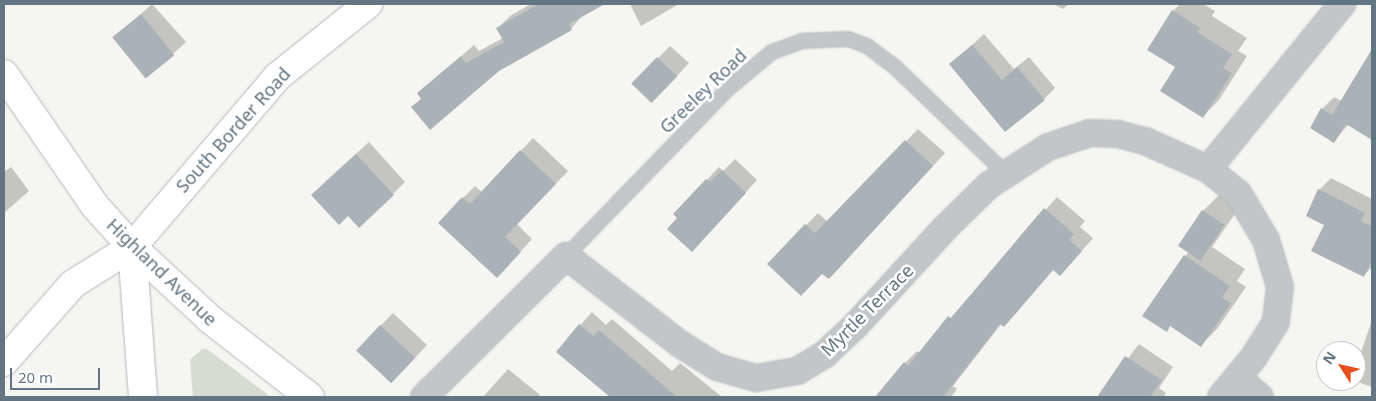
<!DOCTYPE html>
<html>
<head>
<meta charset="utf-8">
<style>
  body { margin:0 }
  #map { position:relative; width:1376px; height:401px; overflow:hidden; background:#f5f5f1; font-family:"Noto Sans",sans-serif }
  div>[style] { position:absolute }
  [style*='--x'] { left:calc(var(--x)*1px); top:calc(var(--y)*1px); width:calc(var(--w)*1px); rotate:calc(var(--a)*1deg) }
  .green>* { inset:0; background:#d6dcd2 }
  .shadow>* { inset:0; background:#0003; transform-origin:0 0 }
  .building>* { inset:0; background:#aab2b8; transform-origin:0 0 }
  .roads { filter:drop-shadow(0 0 1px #b4b9be) drop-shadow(0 0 1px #b4b9be) }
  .lane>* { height:14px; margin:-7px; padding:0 7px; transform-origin:7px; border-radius:7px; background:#c2c6c9 }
  .street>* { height:26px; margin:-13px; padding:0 13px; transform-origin:13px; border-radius:13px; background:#c2c6c9 }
  .secondary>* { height:28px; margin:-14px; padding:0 14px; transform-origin:14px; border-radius:14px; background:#fff }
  span { translate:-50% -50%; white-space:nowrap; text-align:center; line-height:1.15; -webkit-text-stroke:5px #fff; paint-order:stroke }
  .street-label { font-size:18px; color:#637483 }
  .frame { position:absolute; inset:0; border:5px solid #637483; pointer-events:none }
  .north { position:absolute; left:1316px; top:341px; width:50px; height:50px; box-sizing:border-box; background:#fff; border:1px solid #c1c7cd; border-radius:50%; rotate:305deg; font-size:14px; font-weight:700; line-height:20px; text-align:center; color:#637483 }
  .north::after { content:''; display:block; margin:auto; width:18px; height:22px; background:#e74f1f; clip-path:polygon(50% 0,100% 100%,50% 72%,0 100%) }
  .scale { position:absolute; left:10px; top:368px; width:90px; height:22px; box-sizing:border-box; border:2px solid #637483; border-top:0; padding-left:6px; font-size:15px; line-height:18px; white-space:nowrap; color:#637483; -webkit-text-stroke:4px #fff; paint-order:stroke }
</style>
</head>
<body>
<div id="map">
  <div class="green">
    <div style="clip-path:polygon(202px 349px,207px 349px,271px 397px,193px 397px,190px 360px)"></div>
  </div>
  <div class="shadow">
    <div style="left:152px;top:4px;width:51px;height:50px;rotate:48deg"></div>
    <div style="clip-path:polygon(531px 4px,603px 4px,583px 15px,571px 29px,413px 107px,422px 98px,418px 94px,474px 45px,479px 51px,503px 38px,498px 28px,510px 16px)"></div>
    <div style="clip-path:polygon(630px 4px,679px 4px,641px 26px)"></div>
    <div style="clip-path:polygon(1053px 4px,1069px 4px,1063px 9px)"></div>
    <div style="clip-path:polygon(1180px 4px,1203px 4px,1215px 11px,1212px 16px,1247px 38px,1238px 51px,1247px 56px,1219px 100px,1203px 116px,1173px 11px)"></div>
    <div style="clip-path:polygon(984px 34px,1014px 69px,1029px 57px,1055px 88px,1044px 99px,951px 64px)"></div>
    <div style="clip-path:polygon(670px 46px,689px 63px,664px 90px,633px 84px)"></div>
    <div style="clip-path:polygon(1372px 59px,1372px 127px,1365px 134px,1349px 124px,1334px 141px,1322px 109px,1334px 97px,1342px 101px,1360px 71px)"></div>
    <div style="clip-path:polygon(918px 129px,945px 153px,841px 265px,823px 272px,769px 264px,818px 213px,828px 222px)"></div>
    <div style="clip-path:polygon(533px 138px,568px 171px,517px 224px,532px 239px,509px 264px,463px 198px,475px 186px,482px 192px)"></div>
    <div style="clip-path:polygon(369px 142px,405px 182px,393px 194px,325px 182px)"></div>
    <div style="clip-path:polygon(735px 159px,757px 180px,704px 238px,675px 214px,719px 167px,723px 171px)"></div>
    <div style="clip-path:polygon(11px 167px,29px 191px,4px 213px,4px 172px)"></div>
    <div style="clip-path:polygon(1331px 178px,1372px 199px,1372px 267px,1363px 276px,1326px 225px,1319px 190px)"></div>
    <div style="clip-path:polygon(1219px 195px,1239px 208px,1212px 247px,1245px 269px,1237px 281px,1246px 287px,1217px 329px,1201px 345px,1171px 325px,1166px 330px,1144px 315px,1189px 251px,1203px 211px)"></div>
    <div style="clip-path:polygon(1057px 197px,1085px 221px,1080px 227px,1093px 238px,1072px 262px,1060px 274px,1054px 269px,1016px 313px,1004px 325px,1002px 323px,953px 386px,957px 389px,951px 397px,877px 397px,905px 363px,917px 351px,920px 353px)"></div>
    <div style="clip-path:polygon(592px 312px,606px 325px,612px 319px,672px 371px,680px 363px,722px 397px,632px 397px,613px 381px,557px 352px)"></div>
    <div style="clip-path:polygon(393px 313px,427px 345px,404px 370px,357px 350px)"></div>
    <div style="clip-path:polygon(1372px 320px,1372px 387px,1355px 381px,1356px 367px)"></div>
    <div style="clip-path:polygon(1139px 344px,1173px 367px,1159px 388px,1166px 393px,1163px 397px,1099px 397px)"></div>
    <div style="clip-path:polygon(508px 369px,540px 395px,538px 397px,483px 397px)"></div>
  </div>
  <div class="building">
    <div style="clip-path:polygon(539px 4px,605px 4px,569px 24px,572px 30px,499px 71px,430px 130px,411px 107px,421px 99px,417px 93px,461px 56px,466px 63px,504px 42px,496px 28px)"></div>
    <div style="clip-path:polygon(1172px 10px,1200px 28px,1197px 32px,1232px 54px,1223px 68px,1232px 73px,1203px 118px,1160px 91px,1175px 67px,1147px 50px)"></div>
    <div style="left:141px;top:14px;width:53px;height:37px;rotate:51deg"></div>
    <div style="clip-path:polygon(972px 45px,1002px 80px,1017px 67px,1045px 100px,1005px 132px,949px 64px)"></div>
    <div style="clip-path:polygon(1372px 49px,1372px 140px,1346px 124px,1334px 143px,1310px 128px,1321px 108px,1332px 115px)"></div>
    <div style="left:657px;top:57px;width:28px;height:37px;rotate:44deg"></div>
    <div style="clip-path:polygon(905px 140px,933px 166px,829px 279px,822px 274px,801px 296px,767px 264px,805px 224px,815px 233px)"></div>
    <div style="clip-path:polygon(520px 150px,556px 184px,505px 237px,521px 252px,497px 278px,438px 223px,462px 197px,470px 204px)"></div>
    <div style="clip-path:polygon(356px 154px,394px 195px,359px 228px,348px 216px,339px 225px,311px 195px)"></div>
    <div style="clip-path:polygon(722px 170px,746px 193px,692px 252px,667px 229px,677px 218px,673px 214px,706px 179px,710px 182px)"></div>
    <div style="clip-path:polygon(1318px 189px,1365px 213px,1361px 221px,1372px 226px,1372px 260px,1364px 277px,1311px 251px,1324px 225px,1306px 216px)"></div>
    <div style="clip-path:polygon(1044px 208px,1074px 234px,1069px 240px,1082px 251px,1060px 276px,1053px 270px,1004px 327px,1000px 324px,943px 397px,875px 397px,904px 362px,908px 366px,948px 316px,951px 318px)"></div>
    <div style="left:1202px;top:210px;width:27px;height:43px;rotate:34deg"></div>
    <div style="clip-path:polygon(1184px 255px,1230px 286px,1222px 297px,1231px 303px,1201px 347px,1170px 326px,1167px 332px,1142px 316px)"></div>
    <div style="clip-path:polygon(579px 324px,593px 336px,599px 330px,677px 397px,610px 397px,556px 352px)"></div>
    <div style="left:380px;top:325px;width:48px;height:35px;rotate:43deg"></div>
    <div style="clip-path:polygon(1125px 356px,1162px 380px,1150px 397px,1097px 397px)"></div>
  </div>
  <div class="roads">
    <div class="lane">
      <div style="--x:566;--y:256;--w:235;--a:-45.9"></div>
      <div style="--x:730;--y:87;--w:55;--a:-39.8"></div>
      <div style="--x:772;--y:52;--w:32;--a:-20"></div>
      <div style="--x:802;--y:41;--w:46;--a:-2.5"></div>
      <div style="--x:848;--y:39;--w:20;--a:20"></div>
      <div style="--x:867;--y:46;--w:36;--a:37"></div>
      <div style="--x:896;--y:68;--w:151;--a:43.9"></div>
    </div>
    <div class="street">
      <div style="--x:1208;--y:169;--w:213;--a:-50.9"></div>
      <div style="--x:1238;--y:378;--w:29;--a:41"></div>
      <div style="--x:424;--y:397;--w:200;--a:-44.8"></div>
      <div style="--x:566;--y:256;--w:144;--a:37.7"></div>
      <div style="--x:680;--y:344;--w:44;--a:31.9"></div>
      <div style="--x:717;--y:367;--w:41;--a:15.8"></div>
      <div style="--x:756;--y:378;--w:42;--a:-9.7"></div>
      <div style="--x:797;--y:371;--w:33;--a:-31"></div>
      <div style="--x:825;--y:354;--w:41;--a:-43"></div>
      <div style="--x:855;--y:326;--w:133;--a:-47.4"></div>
      <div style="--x:945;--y:228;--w:62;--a:-44.3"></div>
      <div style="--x:989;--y:185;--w:70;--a:-32.8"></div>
      <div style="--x:1048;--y:147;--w:44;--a:-18.4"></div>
      <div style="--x:1090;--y:133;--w:28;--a:2"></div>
      <div style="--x:1118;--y:134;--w:28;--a:15"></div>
      <div style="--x:1145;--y:141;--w:69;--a:24"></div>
      <div style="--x:1208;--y:169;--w:38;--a:39"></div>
      <div style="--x:1238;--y:193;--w:55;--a:59.2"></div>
      <div style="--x:1266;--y:240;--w:49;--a:73.4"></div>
      <div style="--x:1280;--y:287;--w:35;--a:97"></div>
      <div style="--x:1276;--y:322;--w:41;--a:122.2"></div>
      <div style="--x:1254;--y:357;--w:52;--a:129.5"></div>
    </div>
    <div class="secondary">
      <div style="--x:4;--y:74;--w:160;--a:55.4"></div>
      <div style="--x:95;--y:206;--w:55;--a:47.9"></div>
      <div style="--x:132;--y:247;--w:108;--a:42.7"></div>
      <div style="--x:211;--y:320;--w:125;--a:37.9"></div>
      <div style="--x:132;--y:247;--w:150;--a:85.8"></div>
      <div style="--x:4;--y:362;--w:104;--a:-48.5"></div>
      <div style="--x:73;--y:284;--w:70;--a:-32.1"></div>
      <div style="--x:132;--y:247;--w:223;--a:-49.5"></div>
      <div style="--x:277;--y:77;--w:117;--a:-38.7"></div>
    </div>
  </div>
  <div class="street-label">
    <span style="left:703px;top:91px;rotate:-44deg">Greeley Road</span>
    <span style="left:233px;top:130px;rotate:-48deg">South Border Road</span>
    <span style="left:162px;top:272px;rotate:44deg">Highland Avenue</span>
    <span style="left:867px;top:310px;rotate:-45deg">Myrtle Terrace</span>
  </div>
  <div class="frame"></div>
  <div class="north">N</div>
  <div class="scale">20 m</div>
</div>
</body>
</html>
